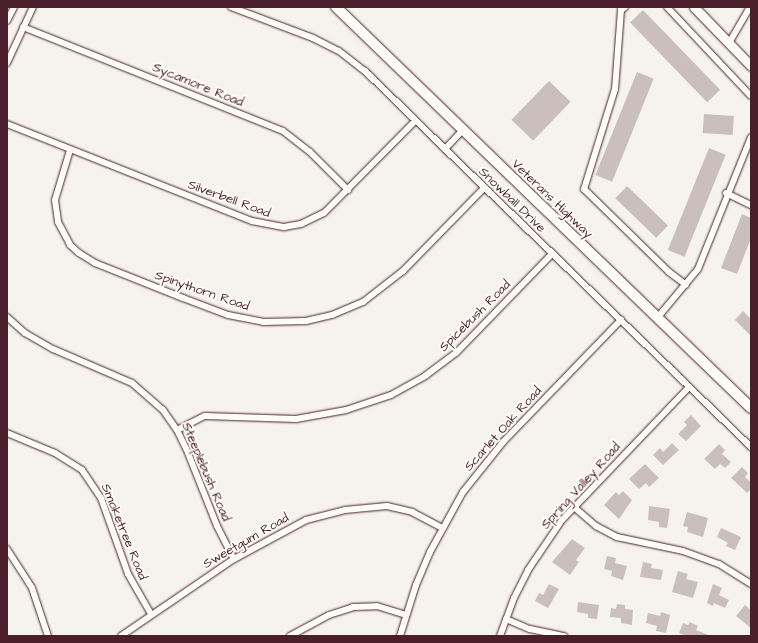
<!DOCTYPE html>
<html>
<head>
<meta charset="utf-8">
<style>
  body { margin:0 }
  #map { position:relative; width:758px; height:643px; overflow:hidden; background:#f6f3ef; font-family:"Architects Daughter",sans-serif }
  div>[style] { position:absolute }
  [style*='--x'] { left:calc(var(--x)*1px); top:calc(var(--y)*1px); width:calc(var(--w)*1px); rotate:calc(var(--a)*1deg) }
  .building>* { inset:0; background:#cbbfbe; transform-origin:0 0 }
  .roads { filter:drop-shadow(0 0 1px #4a1f2b) drop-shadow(0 0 1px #4a1f2b) }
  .street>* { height:6px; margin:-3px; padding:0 3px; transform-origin:3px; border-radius:3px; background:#fdfcf7 }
  .secondary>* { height:9px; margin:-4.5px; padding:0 4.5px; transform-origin:4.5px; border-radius:4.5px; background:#fdfcf7 }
  .primary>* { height:10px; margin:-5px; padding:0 5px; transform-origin:5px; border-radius:5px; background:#fdfcf7 }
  span { translate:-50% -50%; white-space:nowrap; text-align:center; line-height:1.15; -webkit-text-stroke:4px #fdfcf7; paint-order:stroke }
  .street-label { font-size:13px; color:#4a1f2b }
  .frame { position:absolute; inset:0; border:8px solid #4a1f2b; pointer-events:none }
</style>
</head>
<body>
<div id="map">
  <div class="building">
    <div style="left:643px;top:10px;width:111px;height:18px;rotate:46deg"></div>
    <div style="left:637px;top:72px;width:18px;height:111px;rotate:22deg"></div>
    <div style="left:549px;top:81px;width:30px;height:54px;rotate:44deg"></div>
    <div style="left:704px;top:114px;width:30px;height:19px;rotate:4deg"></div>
    <div style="left:709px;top:148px;width:18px;height:110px;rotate:22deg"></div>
    <div style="left:627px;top:186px;width:57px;height:17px;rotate:44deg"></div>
    <div style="clip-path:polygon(742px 214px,751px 218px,751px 238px,737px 274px,721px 268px)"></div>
    <div style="clip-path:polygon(743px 311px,751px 319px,751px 336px,735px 320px)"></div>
    <div style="clip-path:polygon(691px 415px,701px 426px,686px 441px,678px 434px,687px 425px,684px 422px)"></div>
    <div style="clip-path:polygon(672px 443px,679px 450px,663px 465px,653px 455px,660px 448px,663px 452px)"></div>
    <div style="clip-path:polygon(719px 444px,725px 450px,722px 454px,731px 462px,725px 468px,720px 464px,715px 469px,704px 459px)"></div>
    <div style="clip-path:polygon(645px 464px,659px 478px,649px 487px,646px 483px,639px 489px,629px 479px)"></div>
    <div style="clip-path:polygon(742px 467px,748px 473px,745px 477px,751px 482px,751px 489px,747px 493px,731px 478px)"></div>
    <div style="clip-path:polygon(623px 491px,632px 500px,619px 519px,604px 505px,616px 492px,619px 495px)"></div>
    <div style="clip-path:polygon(649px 506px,670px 509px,667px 528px,659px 527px,659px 522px,648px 520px)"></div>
    <div style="clip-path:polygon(687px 512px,708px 518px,703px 537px,687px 532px,688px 527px,683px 526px)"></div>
    <div style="clip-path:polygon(721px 528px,741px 537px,735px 550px,726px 546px,728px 543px,717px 537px)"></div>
    <div style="clip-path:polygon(572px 539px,585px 548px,576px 560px,579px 562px,570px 575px,552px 562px)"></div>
    <div style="clip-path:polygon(607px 556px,616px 558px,615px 563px,627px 566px,623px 580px,611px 576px,612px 571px,604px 569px)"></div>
    <div style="clip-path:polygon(643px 562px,652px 564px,651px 568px,663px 570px,661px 580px,640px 577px)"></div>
    <div style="clip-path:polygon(678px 571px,688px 574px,686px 579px,698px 582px,693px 598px,672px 592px)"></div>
    <div style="clip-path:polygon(549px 584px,559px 589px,548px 608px,535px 601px,539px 593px,543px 595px)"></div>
    <div style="clip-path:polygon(713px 584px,722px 588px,719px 595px,729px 600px,725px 608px,714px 603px,713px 606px,707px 603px)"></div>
    <div style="clip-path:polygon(578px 602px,599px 605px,597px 619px,588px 618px,588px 614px,577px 612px)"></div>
    <div style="clip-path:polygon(617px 604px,625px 605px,625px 609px,633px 610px,632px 625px,621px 623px,621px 618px,610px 617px,611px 608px,616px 609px)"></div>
    <div style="clip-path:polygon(745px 605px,751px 610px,751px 628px,736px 616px)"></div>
    <div style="clip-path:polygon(661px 612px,670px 615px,666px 633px,656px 631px,657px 626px,646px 623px,648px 613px,660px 616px)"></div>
    <div style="clip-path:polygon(690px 622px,698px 626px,696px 630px,711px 636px,686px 636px,679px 633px,683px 623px,688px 625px)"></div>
  </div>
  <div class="roads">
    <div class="street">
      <div style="--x:231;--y:7;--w:88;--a:20.7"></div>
      <div style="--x:313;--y:38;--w:29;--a:27"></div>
      <div style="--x:339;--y:51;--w:33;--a:38"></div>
      <div style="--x:365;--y:71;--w:539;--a:44.25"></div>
      <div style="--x:625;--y:7;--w:5;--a:143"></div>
      <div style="--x:621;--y:10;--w:79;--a:94.3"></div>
      <div style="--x:615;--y:89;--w:105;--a:107.2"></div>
      <div style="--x:584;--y:189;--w:119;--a:44.3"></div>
      <div style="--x:669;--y:272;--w:21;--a:37"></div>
      <div style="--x:667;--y:7;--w:122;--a:46.7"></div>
      <div style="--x:7;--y:21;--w:16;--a:-63"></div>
      <div style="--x:23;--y:27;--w:280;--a:21.8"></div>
      <div style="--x:283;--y:131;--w:34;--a:38"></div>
      <div style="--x:310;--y:152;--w:54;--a:45"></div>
      <div style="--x:729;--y:43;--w:42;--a:-59.7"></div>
      <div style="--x:7;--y:63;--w:62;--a:-65.1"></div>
      <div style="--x:7;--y:124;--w:264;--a:21.6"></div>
      <div style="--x:252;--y:221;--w:33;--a:11"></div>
      <div style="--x:284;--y:227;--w:17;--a:-10"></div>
      <div style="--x:301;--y:224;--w:25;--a:-26"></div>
      <div style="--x:324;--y:213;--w:129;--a:-45.3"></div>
      <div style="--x:445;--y:149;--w:25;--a:-47"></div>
      <div style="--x:70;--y:150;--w:52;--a:106.7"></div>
      <div style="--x:55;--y:200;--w:22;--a:82"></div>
      <div style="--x:58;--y:222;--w:26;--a:62"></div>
      <div style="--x:70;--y:245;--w:12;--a:42"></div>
      <div style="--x:79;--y:253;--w:19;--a:32"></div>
      <div style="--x:95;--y:263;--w:95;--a:21.7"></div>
      <div style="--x:183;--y:298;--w:48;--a:20.7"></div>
      <div style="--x:228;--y:315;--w:36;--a:11"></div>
      <div style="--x:263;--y:322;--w:43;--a:-1.3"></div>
      <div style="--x:306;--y:321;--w:27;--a:-13"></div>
      <div style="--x:332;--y:315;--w:34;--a:-23"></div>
      <div style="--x:363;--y:302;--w:51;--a:-37.8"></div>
      <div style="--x:403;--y:271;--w:116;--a:-45.7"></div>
      <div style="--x:726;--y:193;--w:28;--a:26"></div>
      <div style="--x:7;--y:317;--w:24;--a:42"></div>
      <div style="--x:25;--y:333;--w:32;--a:30"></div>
      <div style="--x:53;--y:349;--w:86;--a:23.3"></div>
      <div style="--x:132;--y:383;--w:41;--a:41.1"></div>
      <div style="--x:163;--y:410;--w:24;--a:55"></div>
      <div style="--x:177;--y:430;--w:25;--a:64"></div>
      <div style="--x:188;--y:453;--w:79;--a:68.3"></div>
      <div style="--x:217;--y:526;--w:37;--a:63"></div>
      <div style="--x:658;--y:317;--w:62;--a:-50.2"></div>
      <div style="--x:698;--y:269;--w:142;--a:-68.1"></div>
      <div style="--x:177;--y:430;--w:31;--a:-27"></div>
      <div style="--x:205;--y:416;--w:91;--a:1.9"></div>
      <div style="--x:296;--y:419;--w:51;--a:-10.2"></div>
      <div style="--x:346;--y:410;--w:47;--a:-18.4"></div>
      <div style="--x:391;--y:395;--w:39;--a:-29"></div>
      <div style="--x:425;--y:376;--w:39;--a:-37"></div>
      <div style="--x:456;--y:353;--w:138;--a:-45.9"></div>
      <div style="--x:7;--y:433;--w:52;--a:22.6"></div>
      <div style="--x:55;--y:453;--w:32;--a:32"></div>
      <div style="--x:82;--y:470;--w:34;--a:56"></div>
      <div style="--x:101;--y:498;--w:81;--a:70.4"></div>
      <div style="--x:128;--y:574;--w:46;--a:60.1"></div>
      <div style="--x:574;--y:507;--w:29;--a:41"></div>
      <div style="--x:596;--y:526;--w:24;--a:28"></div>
      <div style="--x:617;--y:537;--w:67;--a:12"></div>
      <div style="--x:683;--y:551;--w:38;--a:20"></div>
      <div style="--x:719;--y:564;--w:38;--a:32"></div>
      <div style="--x:7;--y:549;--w:46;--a:57.3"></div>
      <div style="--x:32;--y:588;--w:51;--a:71.6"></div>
      <div style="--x:506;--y:619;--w:26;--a:23"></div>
      <div style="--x:530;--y:629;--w:35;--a:12"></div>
      <div style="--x:121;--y:636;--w:137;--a:-34.3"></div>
      <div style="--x:234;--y:559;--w:82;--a:-28.4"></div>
      <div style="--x:306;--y:520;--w:40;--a:-14.4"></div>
      <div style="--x:345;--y:510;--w:42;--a:-5.4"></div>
      <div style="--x:387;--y:506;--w:26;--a:13"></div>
      <div style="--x:412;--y:512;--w:34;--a:28"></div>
      <div style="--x:290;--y:636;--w:44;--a:-28.3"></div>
      <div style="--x:329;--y:615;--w:25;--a:-18"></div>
      <div style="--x:353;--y:607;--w:24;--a:-2"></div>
      <div style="--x:377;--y:606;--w:30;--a:17"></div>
      <div style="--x:400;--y:636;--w:53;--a:-72.6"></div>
      <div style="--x:416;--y:585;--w:36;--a:-67"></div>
      <div style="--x:430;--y:552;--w:68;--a:-61.2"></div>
      <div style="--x:463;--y:492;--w:64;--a:-51.3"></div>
      <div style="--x:503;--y:442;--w:170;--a:-46"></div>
      <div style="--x:500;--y:636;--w:40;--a:-69.8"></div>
      <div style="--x:514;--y:598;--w:31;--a:-63"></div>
      <div style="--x:528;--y:570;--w:60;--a:-55.8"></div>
      <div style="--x:562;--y:520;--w:184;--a:-46.3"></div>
    </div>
    <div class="secondary">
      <div style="--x:694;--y:7;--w:82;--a:46"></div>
    </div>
    <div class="primary">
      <div style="--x:336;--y:7;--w:577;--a:44.02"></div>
    </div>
  </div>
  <div class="street-label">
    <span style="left:198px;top:85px;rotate:22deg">Sycamore Road</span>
    <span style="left:229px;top:199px;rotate:20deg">Silverbell Road</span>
    <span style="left:552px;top:199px;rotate:44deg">Veterans Highway</span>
    <span style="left:512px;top:200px;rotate:44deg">Snowball Drive</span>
    <span style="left:202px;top:291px;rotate:19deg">Spinythorn Road</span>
    <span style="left:475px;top:316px;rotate:-45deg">Spicebush Road</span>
    <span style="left:503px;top:429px;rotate:-48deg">Scarlet Oak Road</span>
    <span style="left:206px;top:472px;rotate:67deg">Steeplebush Road</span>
    <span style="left:581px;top:486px;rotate:-48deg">Spring Valley Road</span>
    <span style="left:124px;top:532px;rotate:68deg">Smoketree Road</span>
    <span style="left:246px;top:541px;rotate:-30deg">Sweetgum Road</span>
  </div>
  <div class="frame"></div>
</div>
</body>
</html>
